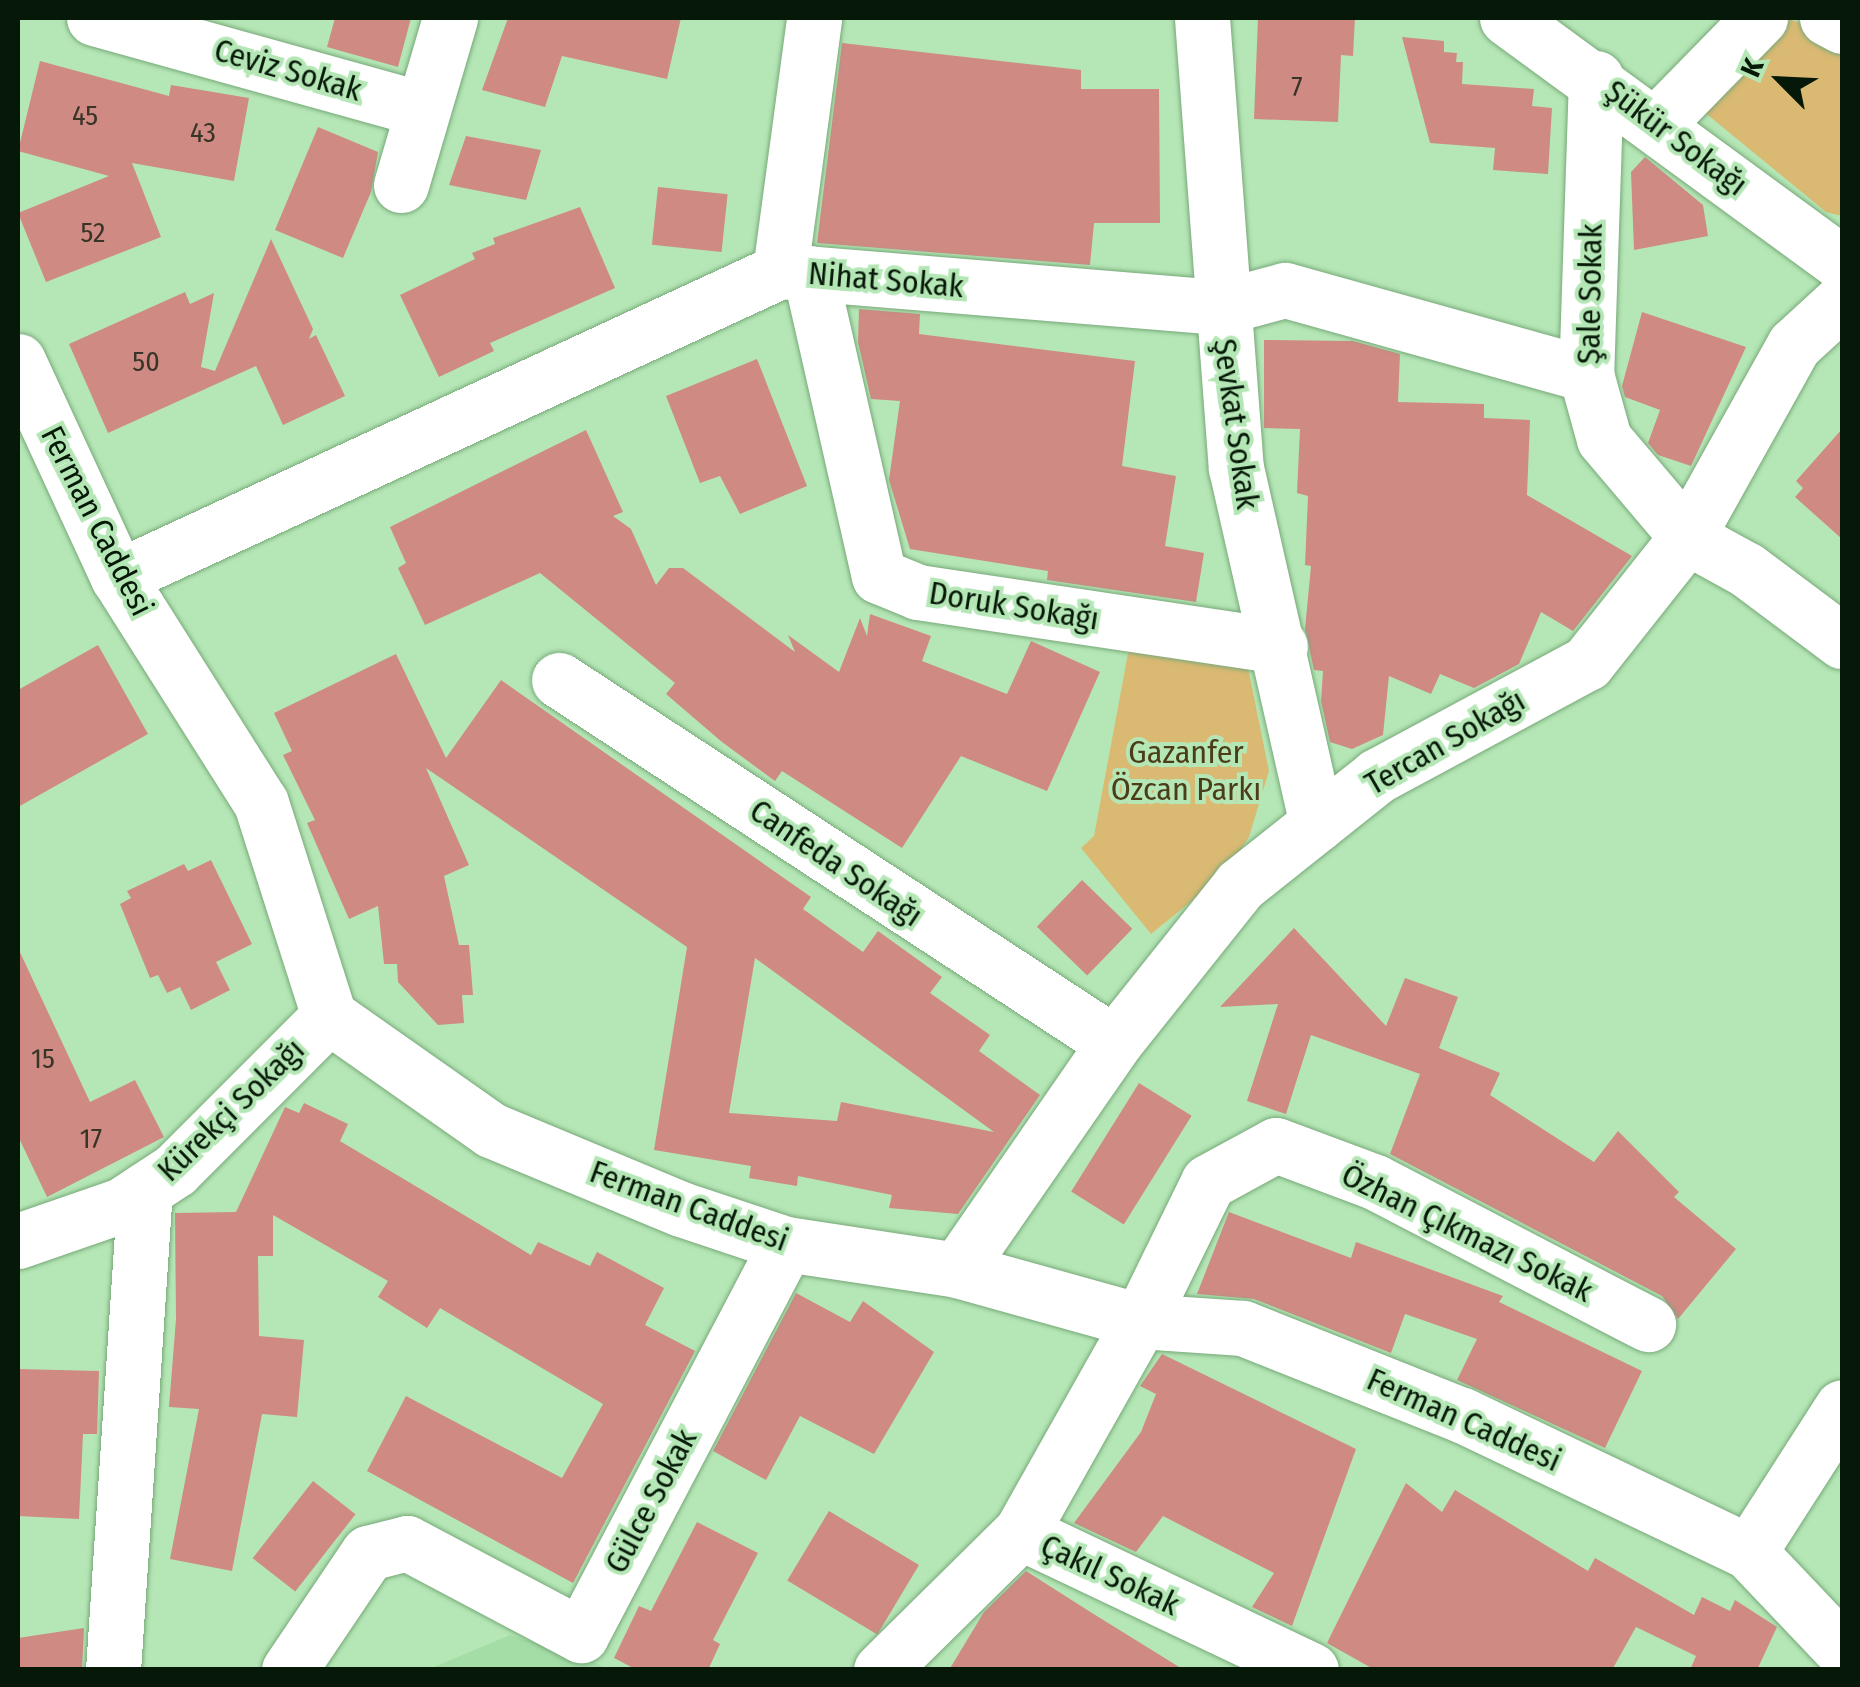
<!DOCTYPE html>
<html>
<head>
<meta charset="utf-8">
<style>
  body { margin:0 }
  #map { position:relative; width:1860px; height:1687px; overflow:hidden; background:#b5e7b6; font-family:"Fira Sans Condensed",sans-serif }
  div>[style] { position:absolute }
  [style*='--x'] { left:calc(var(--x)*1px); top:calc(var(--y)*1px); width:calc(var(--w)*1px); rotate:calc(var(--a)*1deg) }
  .built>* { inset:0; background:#a5dda7 }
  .green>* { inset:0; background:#dab973 }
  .building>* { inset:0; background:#cf8a84; transform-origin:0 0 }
  .roads { filter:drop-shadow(0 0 2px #78a879) drop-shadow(0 0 2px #78a879) }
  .minor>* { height:55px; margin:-27.5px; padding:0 27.5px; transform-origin:27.5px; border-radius:27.5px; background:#fff }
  span { translate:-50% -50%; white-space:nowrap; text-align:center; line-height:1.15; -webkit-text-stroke:8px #b5e7b6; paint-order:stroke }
  .number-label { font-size:28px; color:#383426 }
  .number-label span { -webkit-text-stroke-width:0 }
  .street-label { font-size:32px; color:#061807 }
  .park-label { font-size:32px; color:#4c3c17 }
  .frame { position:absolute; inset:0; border:20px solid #061807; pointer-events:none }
  .north { position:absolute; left:1730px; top:30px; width:100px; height:100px; -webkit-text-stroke:8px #b5e7b6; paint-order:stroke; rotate:294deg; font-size:28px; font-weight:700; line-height:40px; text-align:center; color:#061807 }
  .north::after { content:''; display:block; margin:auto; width:35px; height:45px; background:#061807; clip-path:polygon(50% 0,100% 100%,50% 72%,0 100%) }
</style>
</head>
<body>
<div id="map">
  <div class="built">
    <div style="clip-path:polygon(510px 1635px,588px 1659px,607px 1669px,427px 1670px)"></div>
  </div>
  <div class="green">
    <div style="clip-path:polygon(1789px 19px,1842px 38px,1842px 216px,1826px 212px,1703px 111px,1777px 21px)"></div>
    <div style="clip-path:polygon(1129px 648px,1247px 663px,1269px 771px,1249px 837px,1225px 874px,1151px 934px,1081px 848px,1094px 836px)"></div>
  </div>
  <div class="building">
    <div style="clip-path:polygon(335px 18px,411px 18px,398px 67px,327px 47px)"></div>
    <div style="clip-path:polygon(508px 18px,681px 18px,667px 79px,562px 56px,545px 107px,482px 90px)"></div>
    <div style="clip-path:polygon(1258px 18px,1355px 18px,1353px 56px,1341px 55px,1338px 122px,1254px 119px)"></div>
    <div style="clip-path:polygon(1402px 37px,1444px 41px,1444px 52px,1457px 53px,1456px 62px,1463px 62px,1462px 84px,1534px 89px,1532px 106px,1552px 108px,1548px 174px,1493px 170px,1495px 148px,1430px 143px)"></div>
    <div style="clip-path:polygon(842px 43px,1081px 70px,1081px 89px,1159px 89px,1160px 223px,1094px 223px,1090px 265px,817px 243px)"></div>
    <div style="clip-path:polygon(40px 61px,169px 96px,171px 85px,249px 98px,234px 181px,132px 163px,161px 237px,46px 282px,18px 213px,109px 176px,18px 151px)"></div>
    <div style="clip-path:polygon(318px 127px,378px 152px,371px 192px,343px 258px,275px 230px)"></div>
    <div style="clip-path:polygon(466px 136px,541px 150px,526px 200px,449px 185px)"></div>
    <div style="clip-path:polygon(1645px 157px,1703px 205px,1708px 236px,1634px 250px,1631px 172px)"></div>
    <div style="left:658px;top:187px;width:70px;height:58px;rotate:6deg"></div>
    <div style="clip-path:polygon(580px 207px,615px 288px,490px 343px,494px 351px,439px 377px,400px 295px,475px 259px,472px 253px,495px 244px,493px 238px)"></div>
    <div style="clip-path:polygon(271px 239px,313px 329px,309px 339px,316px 335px,345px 396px,283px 425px,256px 366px,108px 433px,69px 344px,185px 292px,190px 304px,214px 293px,201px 367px,215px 371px)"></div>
    <div style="clip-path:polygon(859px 309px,920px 314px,919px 334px,1135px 361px,1122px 466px,1176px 476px,1165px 546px,1204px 553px,1196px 602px,1047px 580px,1048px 571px,910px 549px,889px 480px,900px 401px,871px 399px,858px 342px)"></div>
    <div style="clip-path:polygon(1642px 312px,1746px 347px,1691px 466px,1658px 455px,1648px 443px,1660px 410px,1625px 397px,1622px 386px)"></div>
    <div style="clip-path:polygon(1264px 340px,1353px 341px,1400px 354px,1398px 402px,1484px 404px,1484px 418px,1530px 420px,1527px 495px,1632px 556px,1573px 631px,1541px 612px,1519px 664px,1474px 688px,1440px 674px,1431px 694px,1389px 676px,1383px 735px,1352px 749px,1330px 742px,1321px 701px,1323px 671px,1314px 670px,1305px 629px,1311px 566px,1305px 565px,1308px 496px,1297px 493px,1300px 429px,1264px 428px)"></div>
    <div style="clip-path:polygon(757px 359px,807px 486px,740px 514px,720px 476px,700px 483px,666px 396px)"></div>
    <div style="clip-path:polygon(1842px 429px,1842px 539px,1795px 497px,1803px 488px,1796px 481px)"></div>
    <div style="clip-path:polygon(586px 430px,623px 512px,613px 516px,631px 529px,656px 585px,669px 568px,683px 568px,795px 652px,788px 635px,839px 672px,860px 618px,867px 636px,870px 614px,931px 636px,922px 661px,1007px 694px,1031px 641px,1100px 672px,1047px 791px,961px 756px,902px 848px,782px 771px,775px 781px,722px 742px,666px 694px,675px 683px,540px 573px,425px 625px,398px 568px,406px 563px,390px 527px)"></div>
    <div style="clip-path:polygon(98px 645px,148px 734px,18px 807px,18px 690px)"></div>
    <div style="clip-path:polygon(evenodd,396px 654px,446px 758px,501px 680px,811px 897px,803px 909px,863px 952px,878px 931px,942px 977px,930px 993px,990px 1035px,979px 1051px,1040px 1095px,958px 1214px,889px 1208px,892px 1195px,798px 1176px,797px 1186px,749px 1178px,751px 1166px,654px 1150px,687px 947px,426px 768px,469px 865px,444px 876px,459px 945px,469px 945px,473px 995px,462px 995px,464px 1023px,438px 1025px,398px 982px,397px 964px,384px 964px,378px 906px,349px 919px,307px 823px,315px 820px,283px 755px,292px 751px,274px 713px,396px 654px,755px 958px,994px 1132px,841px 1102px,837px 1121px,729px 1113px,755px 958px)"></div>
    <div style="clip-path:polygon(211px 860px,252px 944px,216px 962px,230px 990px,191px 1010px,180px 987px,167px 993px,158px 975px,150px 978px,120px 904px,131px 898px,127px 891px,184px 864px,188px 871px)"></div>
    <div style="left:1082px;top:880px;width:70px;height:65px;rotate:44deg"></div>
    <div style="clip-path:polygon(1294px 928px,1386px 1026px,1405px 978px,1458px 997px,1439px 1048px,1500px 1073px,1490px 1095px,1594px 1162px,1618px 1131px,1679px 1192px,1674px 1197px,1736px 1249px,1678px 1319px,1662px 1296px,1390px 1154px,1420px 1074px,1311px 1035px,1286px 1114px,1247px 1101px,1278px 1004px,1220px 1007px)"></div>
    <div style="clip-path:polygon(18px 948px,90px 1102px,135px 1080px,164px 1137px,47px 1197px,18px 1136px)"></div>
    <div style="left:1139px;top:1083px;width:62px;height:128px;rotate:32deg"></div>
    <div style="clip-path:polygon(304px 1103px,348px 1124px,340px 1141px,531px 1255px,538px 1242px,590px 1266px,597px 1252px,664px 1288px,645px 1325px,695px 1351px,573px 1583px,367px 1471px,406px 1396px,562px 1478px,603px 1404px,440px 1308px,427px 1328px,378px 1297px,388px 1281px,273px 1215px,273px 1256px,258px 1256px,259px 1336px,304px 1340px,297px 1417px,262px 1414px,232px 1571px,170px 1559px,199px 1409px,169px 1407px,176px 1319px,175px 1213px,236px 1212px,285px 1107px,299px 1113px)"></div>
    <div style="clip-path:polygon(1229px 1212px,1351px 1258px,1356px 1242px,1503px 1296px,1499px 1302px,1642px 1371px,1605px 1448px,1457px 1380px,1477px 1339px,1405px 1314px,1391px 1353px,1254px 1299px,1197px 1294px)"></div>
    <div style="clip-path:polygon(796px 1293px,850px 1322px,863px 1301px,934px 1352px,874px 1454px,800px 1416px,766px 1480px,713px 1451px)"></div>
    <div style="clip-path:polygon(1162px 1354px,1356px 1449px,1292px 1626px,1252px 1607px,1274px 1573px,1163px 1516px,1136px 1552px,1074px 1523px,1141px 1432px,1156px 1394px,1140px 1386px)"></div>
    <div style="clip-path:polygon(18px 1369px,99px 1371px,97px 1434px,83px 1434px,79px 1519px,18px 1516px)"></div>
    <div style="left:313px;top:1481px;width:54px;height:98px;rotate:38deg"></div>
    <div style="clip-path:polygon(1406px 1483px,1442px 1512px,1455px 1490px,1588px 1571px,1595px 1558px,1694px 1615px,1702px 1597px,1730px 1611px,1735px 1600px,1777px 1627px,1757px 1670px,1690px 1670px,1696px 1656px,1636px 1627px,1612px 1670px,1375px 1670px,1327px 1643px)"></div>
    <div style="left:829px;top:1511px;width:105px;height:81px;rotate:31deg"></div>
    <div style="clip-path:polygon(697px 1522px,758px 1553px,713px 1640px,720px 1644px,708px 1670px,637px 1670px,614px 1658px,639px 1606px,651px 1611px)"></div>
    <div style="clip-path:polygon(1026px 1571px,1092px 1613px,1184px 1670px,949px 1670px,984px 1612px)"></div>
    <div style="clip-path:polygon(84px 1628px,82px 1670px,18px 1670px,18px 1638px)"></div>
  </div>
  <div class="roads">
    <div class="minor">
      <div style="--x:94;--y:18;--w:341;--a:15.5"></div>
      <div style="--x:1202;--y:18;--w:451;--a:85.7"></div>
      <div style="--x:1236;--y:468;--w:365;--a:77.2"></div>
      <div style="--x:1507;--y:18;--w:415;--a:36.2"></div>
      <div style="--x:1827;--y:18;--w:17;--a:28"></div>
      <div style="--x:1596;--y:78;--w:296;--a:91.9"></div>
      <div style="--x:1586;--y:374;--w:67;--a:74.5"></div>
      <div style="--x:1604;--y:439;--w:128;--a:49.7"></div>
      <div style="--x:1687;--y:537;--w:68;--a:28.8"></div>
      <div style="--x:1747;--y:570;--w:119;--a:36.8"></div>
      <div style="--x:1658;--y:122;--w:146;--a:-45.6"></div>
      <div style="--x:401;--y:185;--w:174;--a:-73.6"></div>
      <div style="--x:780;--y:271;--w:255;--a:-82.3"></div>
      <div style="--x:810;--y:273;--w:311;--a:77.2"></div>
      <div style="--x:879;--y:576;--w:42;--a:22.3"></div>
      <div style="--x:918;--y:592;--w:366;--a:8.5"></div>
      <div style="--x:18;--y:361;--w:238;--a:65.2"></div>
      <div style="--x:118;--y:577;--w:267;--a:57.7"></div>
      <div style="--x:261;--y:803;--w:224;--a:72.3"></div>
      <div style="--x:329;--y:1016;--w:198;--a:35.1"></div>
      <div style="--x:491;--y:1130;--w:206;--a:22.6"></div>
      <div style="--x:681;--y:1209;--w:111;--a:18.4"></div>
      <div style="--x:786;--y:1244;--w:173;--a:8.6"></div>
      <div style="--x:957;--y:1270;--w:190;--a:15.6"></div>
      <div style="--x:1140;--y:1321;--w:103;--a:3.9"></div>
      <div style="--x:1243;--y:1328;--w:236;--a:21.7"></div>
      <div style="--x:1462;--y:1415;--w:318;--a:25.5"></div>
      <div style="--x:1749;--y:1552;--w:135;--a:46.5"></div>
      <div style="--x:118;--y:577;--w:729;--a:-24.81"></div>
      <div style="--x:780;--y:271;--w:442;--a:4.7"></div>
      <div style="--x:1221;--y:307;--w:66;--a:-14.9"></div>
      <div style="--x:1285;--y:290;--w:313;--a:15.6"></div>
      <div style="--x:559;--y:680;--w:663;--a:33.19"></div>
      <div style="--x:18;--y:1241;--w:110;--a:-19.1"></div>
      <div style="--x:122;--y:1205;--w:64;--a:-33.4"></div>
      <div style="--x:175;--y:1170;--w:218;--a:-45"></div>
      <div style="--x:957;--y:1270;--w:276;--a:-55.3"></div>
      <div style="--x:1114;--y:1043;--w:202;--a:-51.4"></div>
      <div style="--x:1240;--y:885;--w:175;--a:-38.5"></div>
      <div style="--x:1377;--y:776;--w:238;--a:-28.3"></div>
      <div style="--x:1587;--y:663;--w:161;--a:-51.6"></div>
      <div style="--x:1687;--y:537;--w:220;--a:-60.9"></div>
      <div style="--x:1794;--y:345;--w:65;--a:-42.5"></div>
      <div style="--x:1749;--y:1552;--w:172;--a:-57.3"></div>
      <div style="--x:113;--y:1670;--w:481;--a:-86.2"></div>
      <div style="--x:289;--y:1670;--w:141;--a:-56"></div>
      <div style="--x:368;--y:1553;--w:40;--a:-14.4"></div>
      <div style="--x:407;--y:1543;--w:197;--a:27.9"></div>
      <div style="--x:581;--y:1635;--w:441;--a:-62.3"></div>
      <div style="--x:881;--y:1670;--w:197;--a:-44.6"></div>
      <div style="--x:1311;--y:1670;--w:321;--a:-154.6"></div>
      <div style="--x:1021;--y:1532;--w:242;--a:-60.6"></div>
      <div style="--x:1140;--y:1321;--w:155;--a:-63.9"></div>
      <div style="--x:1208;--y:1182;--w:77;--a:-28.6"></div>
      <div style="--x:1276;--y:1145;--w:106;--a:20.5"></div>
      <div style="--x:1375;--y:1182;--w:308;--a:27.5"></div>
    </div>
  </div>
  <div class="number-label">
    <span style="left:1297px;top:87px">7</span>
    <span style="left:85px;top:116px">45</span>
    <span style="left:203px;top:133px">43</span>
    <span style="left:93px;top:233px">52</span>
    <span style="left:146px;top:362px">50</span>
    <span style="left:43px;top:1059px">15</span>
    <span style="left:91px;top:1139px">17</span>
  </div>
  <div class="street-label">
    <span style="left:288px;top:70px;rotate:16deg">Ceviz Sokak</span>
    <span style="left:1676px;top:138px;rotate:37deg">Şükür Sokağı</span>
    <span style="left:886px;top:280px;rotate:5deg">Nihat Sokak</span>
    <span style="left:1590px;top:294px;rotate:-89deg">Şale Sokak</span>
    <span style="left:1236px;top:424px;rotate:82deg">Şevkat Sokak</span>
    <span style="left:97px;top:521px;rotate:63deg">Ferman Caddesi</span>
    <span style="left:1014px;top:606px;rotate:9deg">Doruk Sokağı</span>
    <span style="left:1445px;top:742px;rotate:-30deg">Tercan Sokağı</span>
    <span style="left:836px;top:863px;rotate:34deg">Canfeda Sokağı</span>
    <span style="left:231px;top:1110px;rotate:-44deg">Kürekçi Sokağı</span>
    <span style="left:689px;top:1206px;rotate:20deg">Ferman Caddesi</span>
    <span style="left:1467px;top:1233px;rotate:26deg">Özhan Çıkmazı Sokak</span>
    <span style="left:1464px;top:1420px;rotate:24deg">Ferman Caddesi</span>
    <span style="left:651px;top:1501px;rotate:-62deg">Gülce Sokak</span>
    <span style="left:1110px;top:1575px;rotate:25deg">Çakıl Sokak</span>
  </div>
  <div class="park-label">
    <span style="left:1186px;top:771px">Gazanfer<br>Özcan Parkı</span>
  </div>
  <div class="frame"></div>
  <div class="north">K</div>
</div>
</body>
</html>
